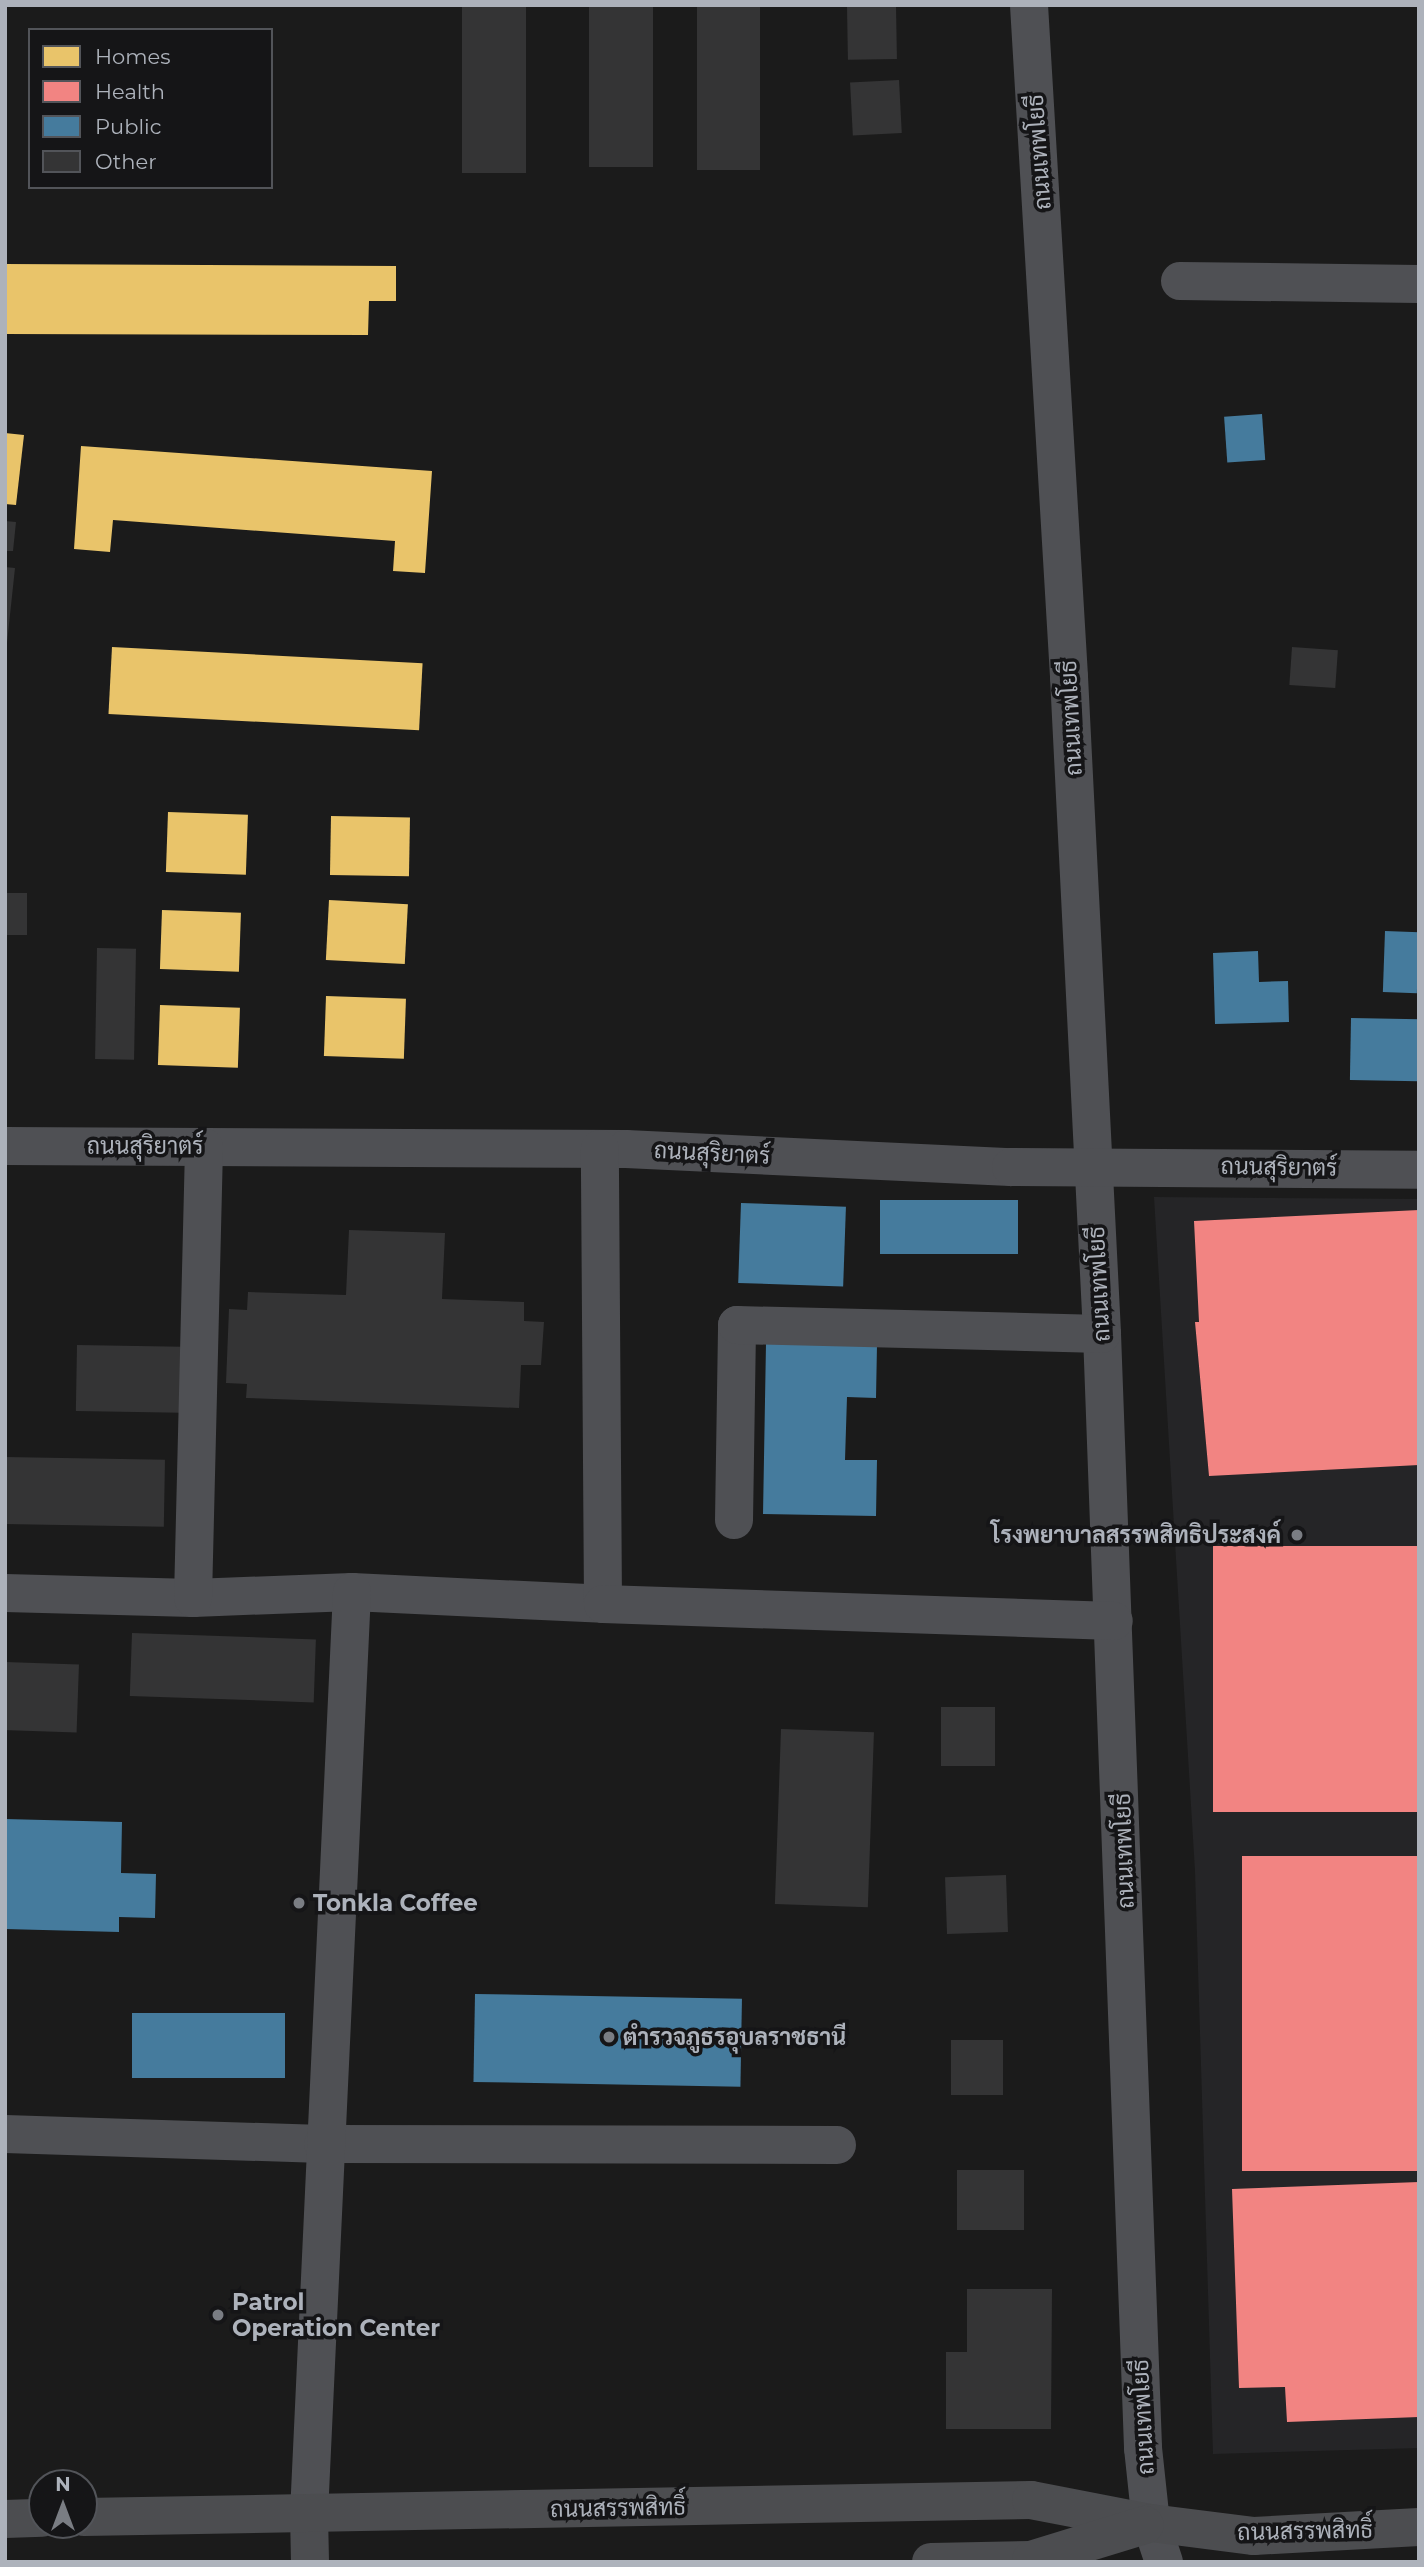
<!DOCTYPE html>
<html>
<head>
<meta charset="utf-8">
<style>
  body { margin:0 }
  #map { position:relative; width:1424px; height:2567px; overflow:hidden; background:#1b1b1b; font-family:Montserrat,Sarabun,sans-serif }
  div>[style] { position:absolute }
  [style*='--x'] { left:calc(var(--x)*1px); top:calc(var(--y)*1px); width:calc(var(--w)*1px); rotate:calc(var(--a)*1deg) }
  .built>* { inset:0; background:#252527 }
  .homes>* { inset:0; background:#e9c46a; transform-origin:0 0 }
  .health>* { inset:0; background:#f28482; transform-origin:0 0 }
  .public>* { inset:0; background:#457b9d; transform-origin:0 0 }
  .building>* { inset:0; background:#343435; transform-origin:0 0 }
  .minor>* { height:38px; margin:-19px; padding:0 19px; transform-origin:19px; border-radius:19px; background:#4f5054 }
  .major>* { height:38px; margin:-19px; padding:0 19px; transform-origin:19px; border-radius:19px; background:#4c4d50 }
  .dots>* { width:19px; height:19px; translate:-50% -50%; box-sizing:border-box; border:4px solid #151517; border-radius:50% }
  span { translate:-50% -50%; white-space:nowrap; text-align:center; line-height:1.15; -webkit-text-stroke:7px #151517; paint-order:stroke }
  .street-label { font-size:23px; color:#adb2bb }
  .poi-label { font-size:23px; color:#adb2bb; font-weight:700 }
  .right { translate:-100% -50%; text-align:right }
  .left { translate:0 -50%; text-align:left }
  .frame { position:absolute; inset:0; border:7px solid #adb2bb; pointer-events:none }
  .legend { position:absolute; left:28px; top:28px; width:245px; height:161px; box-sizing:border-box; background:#151517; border:2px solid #525459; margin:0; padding:9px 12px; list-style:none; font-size:21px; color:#adb2bb }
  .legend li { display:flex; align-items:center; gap:14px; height:35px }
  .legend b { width:35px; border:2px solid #525459 }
  .north { position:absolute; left:28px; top:2469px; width:70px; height:70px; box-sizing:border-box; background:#151517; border:2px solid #525459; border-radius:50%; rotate:0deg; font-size:19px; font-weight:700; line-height:28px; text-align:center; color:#adb2bb }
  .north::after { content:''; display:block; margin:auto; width:24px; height:32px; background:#7a7d83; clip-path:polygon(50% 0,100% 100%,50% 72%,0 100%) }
</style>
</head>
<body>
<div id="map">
  <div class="built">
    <div style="clip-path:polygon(1154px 1197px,1419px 1199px,1419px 2448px,1213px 2454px,1195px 1871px)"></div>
  </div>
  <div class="homes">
    <div style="clip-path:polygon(5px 264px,396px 266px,396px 301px,369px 301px,368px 335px,5px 334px)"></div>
    <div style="clip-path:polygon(5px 433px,24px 435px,16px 505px,5px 504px)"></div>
    <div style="clip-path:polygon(81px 446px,432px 471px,425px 573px,393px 571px,395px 541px,113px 520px,110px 552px,74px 549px)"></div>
    <div style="left:112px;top:647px;width:311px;height:67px;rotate:3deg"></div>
    <div style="left:168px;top:812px;width:80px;height:60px;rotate:2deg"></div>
    <div style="left:331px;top:816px;width:79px;height:59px;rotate:1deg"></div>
    <div style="left:329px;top:900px;width:79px;height:60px;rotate:3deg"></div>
    <div style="left:162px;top:910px;width:79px;height:59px;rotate:2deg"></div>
    <div style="left:326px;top:996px;width:80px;height:60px;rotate:2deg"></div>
    <div style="left:160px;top:1005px;width:80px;height:60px;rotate:2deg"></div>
  </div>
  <div class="health">
    <div style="clip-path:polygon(1419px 1210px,1419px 1465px,1209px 1476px,1195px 1322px,1199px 1322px,1194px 1221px)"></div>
    <div style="left:1419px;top:1546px;width:266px;height:206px;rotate:90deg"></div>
    <div style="left:1419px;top:1856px;width:315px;height:177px;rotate:90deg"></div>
    <div style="clip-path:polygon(1419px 2182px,1419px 2417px,1287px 2422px,1285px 2387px,1239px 2388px,1232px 2189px)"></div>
  </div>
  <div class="public">
    <div style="left:1262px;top:414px;width:46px;height:38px;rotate:86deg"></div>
    <div style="left:1385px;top:931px;width:34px;height:61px;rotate:2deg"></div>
    <div style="clip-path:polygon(1258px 951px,1259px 982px,1288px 981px,1289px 1022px,1215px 1024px,1213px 953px)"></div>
    <div style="left:1351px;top:1018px;width:68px;height:62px;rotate:1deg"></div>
    <div style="left:880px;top:1200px;width:138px;height:54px"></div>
    <div style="left:741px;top:1203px;width:105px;height:80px;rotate:2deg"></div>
    <div style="clip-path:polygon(766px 1343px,877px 1345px,876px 1398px,847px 1397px,845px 1460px,877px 1460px,876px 1516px,763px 1514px)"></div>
    <div style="clip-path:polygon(5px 1819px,122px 1822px,121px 1873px,156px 1874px,155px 1918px,119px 1917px,119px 1932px,5px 1929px)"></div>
    <div style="left:475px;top:1994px;width:267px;height:88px;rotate:1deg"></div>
    <div style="left:132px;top:2013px;width:153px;height:65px"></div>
  </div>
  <div class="building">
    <div style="left:462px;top:5px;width:64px;height:168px"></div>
    <div style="left:589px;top:5px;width:64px;height:162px"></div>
    <div style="left:697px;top:5px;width:63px;height:165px"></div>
    <div style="left:896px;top:6px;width:53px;height:49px;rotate:89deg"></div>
    <div style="left:899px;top:80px;width:53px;height:49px;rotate:87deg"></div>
    <div style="clip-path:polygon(5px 521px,16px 522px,13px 551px,5px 551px)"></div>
    <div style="clip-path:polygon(5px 567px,15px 568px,7px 643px,5px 643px)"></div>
    <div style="left:1292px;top:647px;width:46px;height:38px;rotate:4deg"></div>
    <div style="left:5px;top:893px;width:22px;height:42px"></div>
    <div style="left:97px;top:948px;width:39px;height:111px;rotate:1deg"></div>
    <div style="clip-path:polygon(349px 1230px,445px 1233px,442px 1299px,524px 1302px,524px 1321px,544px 1322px,541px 1365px,521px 1365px,519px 1408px,246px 1398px,247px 1384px,226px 1383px,229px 1309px,247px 1310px,248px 1292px,346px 1295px)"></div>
    <div style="left:77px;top:1345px;width:105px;height:66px;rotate:1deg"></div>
    <div style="left:5px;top:1457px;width:160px;height:67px;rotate:1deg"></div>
    <div style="left:132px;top:1633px;width:184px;height:63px;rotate:2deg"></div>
    <div style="left:5px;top:1662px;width:74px;height:68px;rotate:2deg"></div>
    <div style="left:941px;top:1707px;width:54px;height:59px"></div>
    <div style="left:781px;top:1729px;width:93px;height:175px;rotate:2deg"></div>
    <div style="left:1006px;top:1875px;width:57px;height:61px;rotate:88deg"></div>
    <div style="left:951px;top:2040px;width:52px;height:55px"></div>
    <div style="left:957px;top:2170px;width:67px;height:60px"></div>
    <div style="clip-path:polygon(967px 2289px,1052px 2289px,1051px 2429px,946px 2429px,946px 2352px,967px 2352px)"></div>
  </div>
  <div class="minor">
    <div style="--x:1029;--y:5;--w:673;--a:86.59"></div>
    <div style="--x:1069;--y:677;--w:658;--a:87.12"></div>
    <div style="--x:1102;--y:1334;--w:1115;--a:87.89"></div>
    <div style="--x:1143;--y:2448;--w:75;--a:83.9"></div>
    <div style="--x:1151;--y:2523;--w:41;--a:71.6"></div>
    <div style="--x:1180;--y:281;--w:239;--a:0.7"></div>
    <div style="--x:5;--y:1146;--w:621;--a:0.28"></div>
    <div style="--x:626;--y:1149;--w:385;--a:2.7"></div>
    <div style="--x:1011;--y:1167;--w:408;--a:0.4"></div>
    <div style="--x:734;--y:1520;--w:195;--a:-89.1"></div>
    <div style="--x:737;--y:1325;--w:365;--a:1.4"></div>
    <div style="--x:5;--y:1593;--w:188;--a:1.5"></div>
    <div style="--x:193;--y:1598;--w:159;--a:-2.2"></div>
    <div style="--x:352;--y:1592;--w:251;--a:2.7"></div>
    <div style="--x:603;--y:1604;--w:455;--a:-90.4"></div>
    <div style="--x:193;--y:1598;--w:451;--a:-88.6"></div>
    <div style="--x:603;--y:1604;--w:511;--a:1.91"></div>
    <div style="--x:5;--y:2134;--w:318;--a:1.8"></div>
    <div style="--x:323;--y:2144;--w:514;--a:0.11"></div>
    <div style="--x:309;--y:2514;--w:923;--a:-87.33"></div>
  </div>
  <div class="major">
    <div style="--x:309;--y:2514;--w:48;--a:88.8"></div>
    <div style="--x:84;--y:2517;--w:947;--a:-1.03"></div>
    <div style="--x:1031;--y:2500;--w:122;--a:10.9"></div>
    <div style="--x:1151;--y:2523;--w:104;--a:7.2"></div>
    <div style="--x:1254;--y:2536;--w:165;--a:-3.1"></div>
    <div style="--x:5;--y:2519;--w:37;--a:-2"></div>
    <div style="--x:931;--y:2562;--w:100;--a:-1.1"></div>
    <div style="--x:1031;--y:2560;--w:119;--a:-17.1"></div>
  </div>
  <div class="dots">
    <div style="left:1297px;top:1535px;background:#7a7d83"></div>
    <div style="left:299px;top:1903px;background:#7a7d83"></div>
    <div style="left:609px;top:2037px;background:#7a7d83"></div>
    <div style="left:218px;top:2315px;background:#7a7d83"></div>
  </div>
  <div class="street-label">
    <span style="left:1039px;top:152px;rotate:-94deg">ถนนเทพโยธี</span>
    <span style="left:1071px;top:718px;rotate:-93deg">ถนนเทพโยธี</span>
    <span style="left:145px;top:1146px">ถนนสุริยาตร์</span>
    <span style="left:712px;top:1153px;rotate:3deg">ถนนสุริยาตร์</span>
    <span style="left:1279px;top:1167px;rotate:1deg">ถนนสุริยาตร์</span>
    <span style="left:1099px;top:1284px;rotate:-93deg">ถนนเทพโยธี</span>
    <span style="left:1124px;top:1851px;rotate:-92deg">ถนนเทพโยธี</span>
    <span style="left:1143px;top:2417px;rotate:-93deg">ถนนเทพโยธี</span>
    <span style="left:618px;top:2508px;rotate:-1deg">ถนนสรรพสิทธิ์</span>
    <span style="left:1305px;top:2531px;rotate:-1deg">ถนนสรรพสิทธิ์</span>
  </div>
  <div class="poi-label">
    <span class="right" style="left:1281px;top:1535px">โรงพยาบาลสรรพสิทธิประสงค์</span>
    <span class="left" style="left:313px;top:1903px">Tonkla Coffee</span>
    <span class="left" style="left:623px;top:2037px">ตำรวจภูธรอุบลราชธานี</span>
    <span class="left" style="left:232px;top:2315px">Patrol<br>Operation Center</span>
  </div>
  <div class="frame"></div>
  <ul class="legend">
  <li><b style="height:19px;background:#e9c46a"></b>Homes</li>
  <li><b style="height:19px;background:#f28482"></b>Health</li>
  <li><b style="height:19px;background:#457b9d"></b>Public</li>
  <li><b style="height:19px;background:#343435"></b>Other</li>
  </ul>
  <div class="north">N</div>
</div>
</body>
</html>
